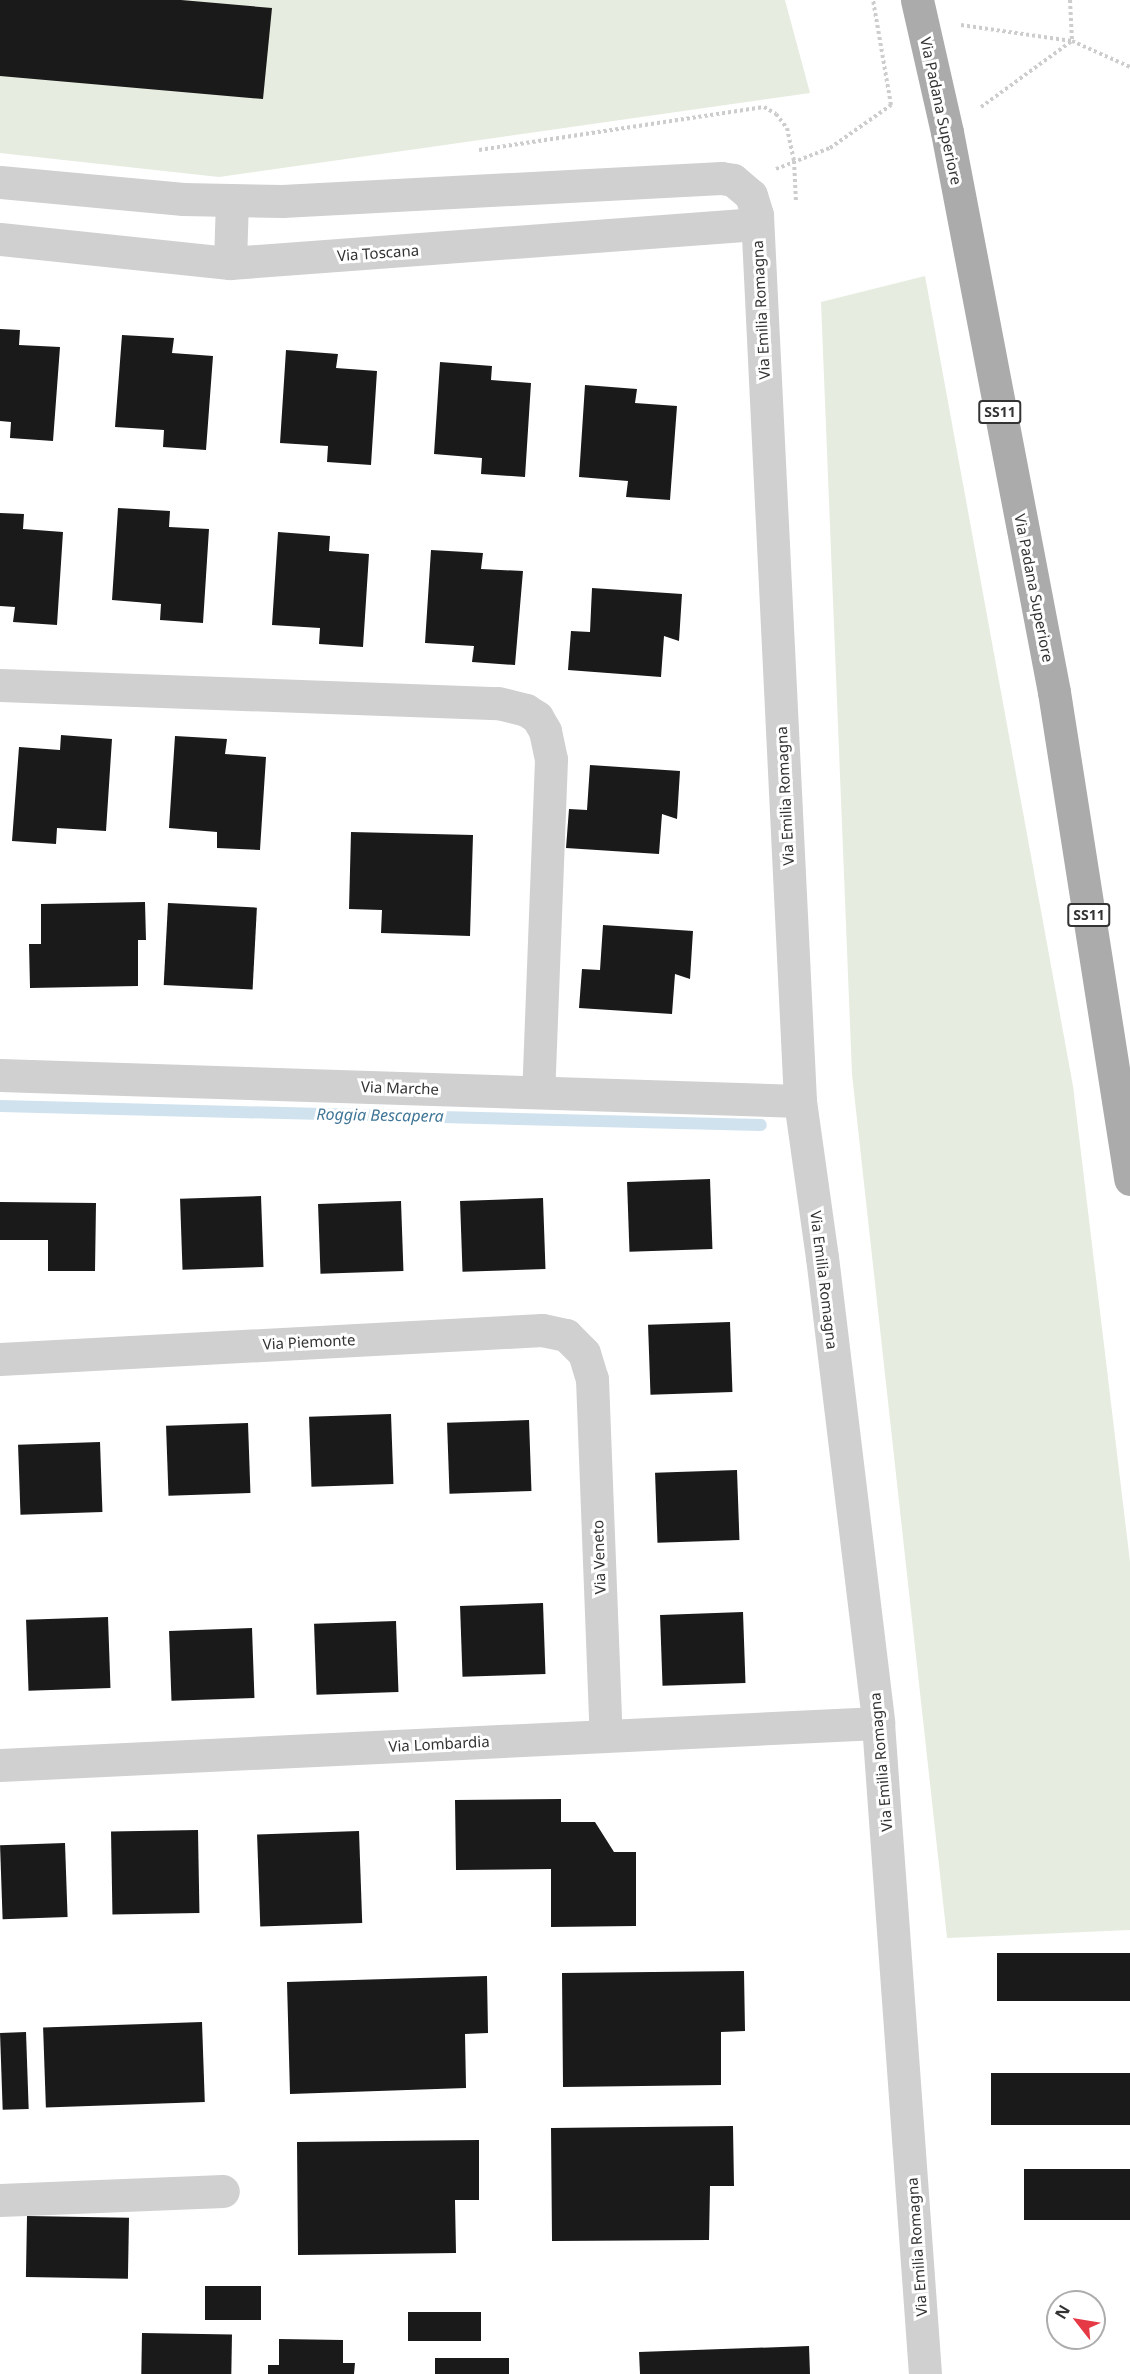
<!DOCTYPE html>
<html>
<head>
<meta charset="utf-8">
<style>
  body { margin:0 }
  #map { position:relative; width:1130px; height:2374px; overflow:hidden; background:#fff; font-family:"Noto Sans",sans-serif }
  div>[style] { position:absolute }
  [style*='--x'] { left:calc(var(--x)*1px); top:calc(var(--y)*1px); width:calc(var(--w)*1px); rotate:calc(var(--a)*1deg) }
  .green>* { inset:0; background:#e6ecdf }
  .stream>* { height:12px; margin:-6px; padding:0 6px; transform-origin:6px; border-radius:6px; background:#cfe2ee }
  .building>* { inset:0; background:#1a1a1a; transform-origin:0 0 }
  .path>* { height:4px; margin-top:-2px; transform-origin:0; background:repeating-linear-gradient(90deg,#cdcdcd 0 3px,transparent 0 6px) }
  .minor>* { height:33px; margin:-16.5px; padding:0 16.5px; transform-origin:16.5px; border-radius:16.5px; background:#d0d0d0 }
  .major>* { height:33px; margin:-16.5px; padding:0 16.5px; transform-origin:16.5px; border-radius:16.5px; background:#ababab }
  span { translate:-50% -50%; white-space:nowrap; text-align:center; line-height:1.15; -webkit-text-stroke:6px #fff; paint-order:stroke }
  .shield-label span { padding:2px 4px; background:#fff; border:2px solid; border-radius:4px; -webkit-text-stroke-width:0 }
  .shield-label { font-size:14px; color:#333; font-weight:700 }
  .street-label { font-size:15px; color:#333 }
  .water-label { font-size:16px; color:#3f7597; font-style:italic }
  .north { position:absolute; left:1046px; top:2290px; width:60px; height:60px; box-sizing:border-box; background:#fff; border:2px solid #adadad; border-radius:50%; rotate:301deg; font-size:16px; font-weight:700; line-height:24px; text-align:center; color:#333 }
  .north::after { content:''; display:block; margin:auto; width:21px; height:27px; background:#e63946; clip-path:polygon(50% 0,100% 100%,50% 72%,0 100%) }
</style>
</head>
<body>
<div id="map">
  <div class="green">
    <div style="clip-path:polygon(0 0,785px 0,810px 93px,219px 177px,0 153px)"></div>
    <div style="clip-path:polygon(925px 276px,1073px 1086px,1130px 1562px,1130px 1930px,947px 1938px,852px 1074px,821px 302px)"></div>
  </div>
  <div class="stream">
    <div style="--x:0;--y:1106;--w:761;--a:1.43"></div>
  </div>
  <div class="building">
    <div style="clip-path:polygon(0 0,181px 0,272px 8px,263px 99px,0 76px)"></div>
    <div style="clip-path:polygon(0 329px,20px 330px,19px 345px,60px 347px,53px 441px,10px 438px,11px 422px,0 421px)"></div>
    <div style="clip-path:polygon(122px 335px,174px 338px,172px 353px,213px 356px,206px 450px,163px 447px,164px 430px,115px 427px)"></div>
    <div style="clip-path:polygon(286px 350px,338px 354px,336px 368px,377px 371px,371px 465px,327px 462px,328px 446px,280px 443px)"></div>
    <div style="clip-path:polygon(440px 362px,492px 366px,491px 380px,531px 383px,525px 477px,481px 474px,482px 458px,434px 454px)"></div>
    <div style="clip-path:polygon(585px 385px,637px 389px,635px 403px,677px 406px,670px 500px,626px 497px,628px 481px,579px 477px)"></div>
    <div style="clip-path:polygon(118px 508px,170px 511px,169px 527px,209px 529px,203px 623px,160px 620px,161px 604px,112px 600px)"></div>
    <div style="clip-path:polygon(0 513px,24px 514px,23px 529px,63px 532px,57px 625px,13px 622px,15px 607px,0 606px)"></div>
    <div style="clip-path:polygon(278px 532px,330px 536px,329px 551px,369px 554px,363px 647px,319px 644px,320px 628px,272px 625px)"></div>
    <div style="clip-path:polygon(431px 550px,483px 553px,481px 569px,523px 571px,515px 665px,472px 662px,474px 646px,425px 643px)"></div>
    <div style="clip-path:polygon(592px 588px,682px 594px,679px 641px,664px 636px,661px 677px,568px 670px,571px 631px,590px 632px)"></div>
    <div style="clip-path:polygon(61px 735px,112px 739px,106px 831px,57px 828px,56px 844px,12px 841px,19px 747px,60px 750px)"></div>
    <div style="clip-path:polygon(175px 736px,227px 739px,225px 754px,266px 757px,260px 850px,217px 848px,217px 832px,169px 828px)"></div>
    <div style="clip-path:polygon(590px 765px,680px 771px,677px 819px,662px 814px,659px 854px,566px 848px,569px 809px,587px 810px)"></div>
    <div style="clip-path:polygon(351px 832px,473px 835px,470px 936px,381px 933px,382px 910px,349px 909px)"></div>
    <div style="clip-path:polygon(145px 902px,146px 940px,138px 940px,138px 986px,30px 988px,29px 944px,41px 944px,41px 904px)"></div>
    <div style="left:168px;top:903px;width:89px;height:82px;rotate:3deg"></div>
    <div style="clip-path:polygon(603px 925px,693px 931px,690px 979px,675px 974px,672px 1014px,579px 1008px,582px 969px,600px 970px)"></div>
    <div style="left:710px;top:1179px;width:70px;height:83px;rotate:88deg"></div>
    <div style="left:261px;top:1196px;width:71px;height:81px;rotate:88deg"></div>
    <div style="left:543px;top:1198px;width:71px;height:83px;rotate:88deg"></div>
    <div style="left:401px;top:1201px;width:70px;height:83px;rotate:88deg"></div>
    <div style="clip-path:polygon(0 1202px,96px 1203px,95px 1271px,48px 1271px,48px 1240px,0 1240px)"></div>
    <div style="left:730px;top:1322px;width:70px;height:82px;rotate:88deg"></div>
    <div style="left:391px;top:1414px;width:70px;height:82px;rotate:88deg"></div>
    <div style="left:529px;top:1420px;width:71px;height:82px;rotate:88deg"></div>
    <div style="left:248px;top:1423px;width:70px;height:82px;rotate:88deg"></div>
    <div style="left:100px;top:1442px;width:70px;height:82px;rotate:88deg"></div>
    <div style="left:737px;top:1470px;width:70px;height:82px;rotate:88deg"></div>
    <div style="left:543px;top:1603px;width:71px;height:83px;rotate:88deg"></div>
    <div style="left:743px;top:1612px;width:71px;height:83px;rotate:88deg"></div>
    <div style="left:108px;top:1617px;width:71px;height:82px;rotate:88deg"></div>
    <div style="left:396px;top:1621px;width:71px;height:82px;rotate:88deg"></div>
    <div style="left:252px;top:1628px;width:70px;height:83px;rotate:88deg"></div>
    <div style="clip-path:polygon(561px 1799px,561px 1822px,595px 1822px,614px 1852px,636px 1852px,636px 1926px,551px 1927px,551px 1869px,456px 1870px,455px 1800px)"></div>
    <div style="left:198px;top:1830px;width:83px;height:87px;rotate:89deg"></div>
    <div style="left:359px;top:1831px;width:92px;height:102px;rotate:88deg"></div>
    <div style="left:65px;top:1843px;width:74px;height:65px;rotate:88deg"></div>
    <div style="left:1130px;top:1953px;width:48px;height:133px;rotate:90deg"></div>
    <div style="clip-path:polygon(744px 1971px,745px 2031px,721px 2032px,721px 2085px,563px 2087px,562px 1973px)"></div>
    <div style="clip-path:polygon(487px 1976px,488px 2033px,465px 2034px,466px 2088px,290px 2094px,287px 1982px)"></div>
    <div style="left:202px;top:2022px;width:80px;height:159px;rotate:88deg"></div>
    <div style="left:26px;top:2032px;width:77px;height:26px;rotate:88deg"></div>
    <div style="left:1130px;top:2073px;width:52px;height:139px;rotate:90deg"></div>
    <div style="clip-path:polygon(733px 2126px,734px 2186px,710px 2186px,709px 2240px,552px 2241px,551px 2128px)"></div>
    <div style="clip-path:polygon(479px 2140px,479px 2200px,455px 2200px,456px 2253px,298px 2255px,297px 2142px)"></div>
    <div style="left:1130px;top:2169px;width:51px;height:106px;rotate:90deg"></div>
    <div style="left:27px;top:2216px;width:102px;height:61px;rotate:1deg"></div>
    <div style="left:205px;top:2286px;width:56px;height:34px"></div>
    <div style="left:481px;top:2312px;width:29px;height:73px;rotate:90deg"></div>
    <div style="left:142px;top:2333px;width:90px;height:41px;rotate:1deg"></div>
    <div style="clip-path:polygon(279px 2339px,343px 2340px,343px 2363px,355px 2363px,354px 2374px,268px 2374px,268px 2365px,279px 2365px)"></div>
    <div style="clip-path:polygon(809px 2346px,810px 2374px,640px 2374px,639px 2352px)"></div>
    <div style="left:435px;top:2358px;width:74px;height:16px"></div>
  </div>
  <div class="path">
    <div style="--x:1070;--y:0;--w:41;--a:87.2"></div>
    <div style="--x:961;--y:25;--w:112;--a:8.2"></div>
    <div style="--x:1072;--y:41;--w:64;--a:24.1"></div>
    <div style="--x:981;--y:107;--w:112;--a:-36"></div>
    <div style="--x:479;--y:150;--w:288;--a:-8.6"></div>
    <div style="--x:764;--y:107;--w:14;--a:30"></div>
    <div style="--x:776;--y:114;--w:18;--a:52"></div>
    <div style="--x:787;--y:128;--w:34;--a:78"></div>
    <div style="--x:794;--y:161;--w:41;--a:87.2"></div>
    <div style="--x:776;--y:169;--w:58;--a:-21.3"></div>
    <div style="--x:830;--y:148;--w:75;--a:-35.2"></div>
    <div style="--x:891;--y:105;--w:107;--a:-99.7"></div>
  </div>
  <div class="minor">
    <div style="--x:0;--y:182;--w:184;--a:5.3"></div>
    <div style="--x:183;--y:199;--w:99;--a:1.2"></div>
    <div style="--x:282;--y:201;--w:440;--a:-3"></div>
    <div style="--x:721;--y:178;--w:12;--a:9"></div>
    <div style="--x:733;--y:180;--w:23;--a:40"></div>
    <div style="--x:751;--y:195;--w:21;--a:73"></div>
    <div style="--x:757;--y:215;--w:887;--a:87.22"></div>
    <div style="--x:800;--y:1101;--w:158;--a:82"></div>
    <div style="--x:822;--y:1257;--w:469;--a:83.1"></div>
    <div style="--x:878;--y:1723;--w:653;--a:85.87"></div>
    <div style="--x:0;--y:239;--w:231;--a:6"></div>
    <div style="--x:230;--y:263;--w:528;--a:-4.23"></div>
    <div style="--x:230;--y:263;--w:63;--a:-88.2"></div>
    <div style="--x:0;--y:685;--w:498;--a:2.1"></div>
    <div style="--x:498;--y:703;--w:29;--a:14"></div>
    <div style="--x:526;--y:710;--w:13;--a:32"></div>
    <div style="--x:537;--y:717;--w:16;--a:60"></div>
    <div style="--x:545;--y:731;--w:29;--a:78"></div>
    <div style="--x:551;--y:759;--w:333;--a:92.2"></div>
    <div style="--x:0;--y:1075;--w:800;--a:1.86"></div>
    <div style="--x:0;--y:1359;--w:543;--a:-3.06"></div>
    <div style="--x:542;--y:1330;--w:25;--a:12"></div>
    <div style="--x:566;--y:1335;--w:25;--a:45"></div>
    <div style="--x:584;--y:1353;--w:27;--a:73"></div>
    <div style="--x:592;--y:1379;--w:357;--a:87.8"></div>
    <div style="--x:0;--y:1765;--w:879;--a:-2.74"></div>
    <div style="--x:0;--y:2200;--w:223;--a:-2.3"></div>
  </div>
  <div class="major">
    <div style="--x:917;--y:0;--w:135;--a:77.2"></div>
    <div style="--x:947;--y:132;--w:570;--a:79.18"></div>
    <div style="--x:1054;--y:692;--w:493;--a:81.1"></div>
  </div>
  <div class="shield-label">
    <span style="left:1000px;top:412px">SS11</span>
    <span style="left:1089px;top:915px">SS11</span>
  </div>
  <div class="street-label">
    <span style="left:941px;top:111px;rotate:78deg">Via Padana Superiore</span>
    <span style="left:378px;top:253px;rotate:-4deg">Via Toscana</span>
    <span style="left:761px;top:310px;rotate:-93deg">Via Emilia Romagna</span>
    <span style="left:1034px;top:588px;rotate:79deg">Via Padana Superiore</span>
    <span style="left:785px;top:796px;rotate:-93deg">Via Emilia Romagna</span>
    <span style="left:400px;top:1088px;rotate:2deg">Via Marche</span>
    <span style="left:824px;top:1280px;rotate:83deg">Via Emilia Romagna</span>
    <span style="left:309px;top:1342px;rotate:-3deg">Via Piemonte</span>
    <span style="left:599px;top:1557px;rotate:-92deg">Via Veneto</span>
    <span style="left:439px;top:1744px;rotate:-3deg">Via Lombardia</span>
    <span style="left:881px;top:1762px;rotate:-95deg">Via Emilia Romagna</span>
    <span style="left:917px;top:2247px;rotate:-94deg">Via Emilia Romagna</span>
  </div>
  <div class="water-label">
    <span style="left:380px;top:1115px;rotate:1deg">Roggia Bescapera</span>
  </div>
  <div class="north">N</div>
</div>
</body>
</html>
